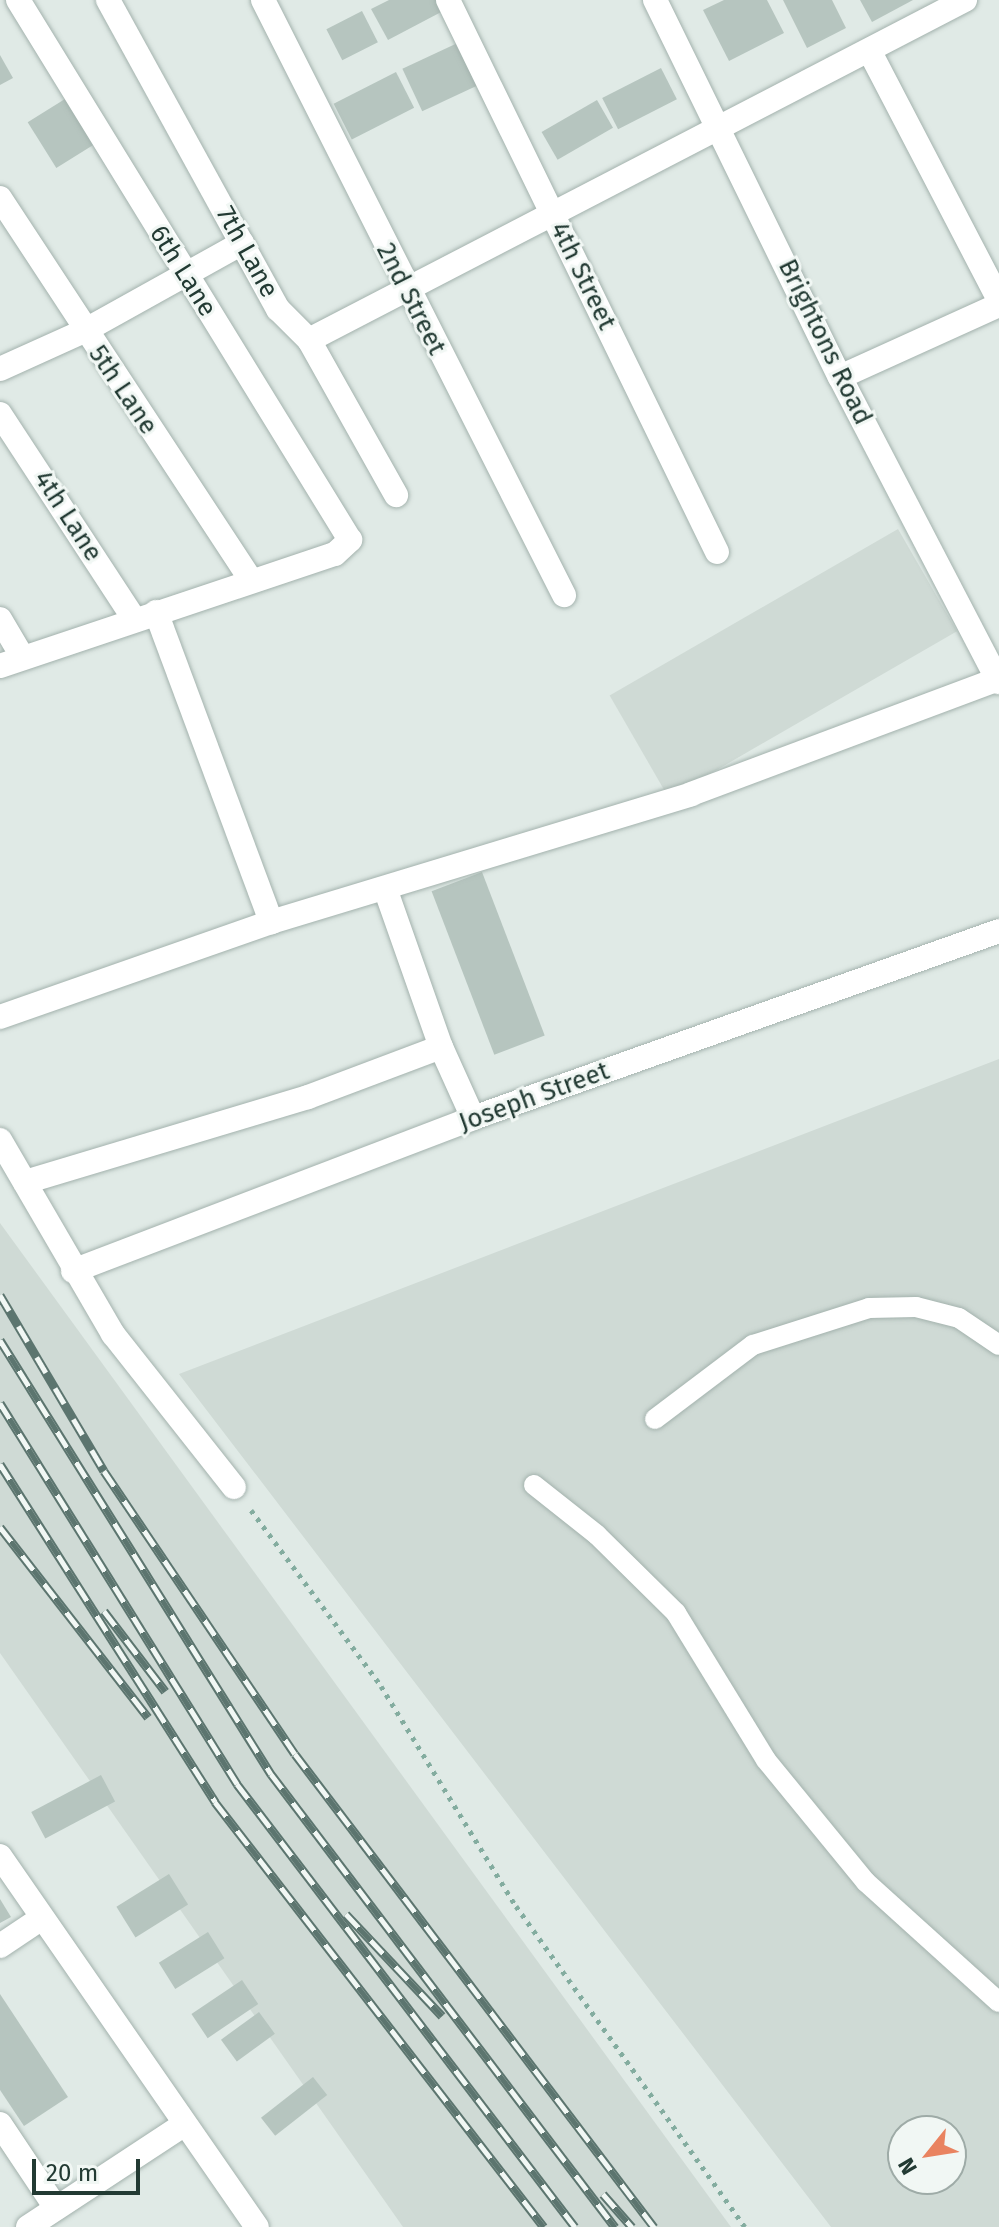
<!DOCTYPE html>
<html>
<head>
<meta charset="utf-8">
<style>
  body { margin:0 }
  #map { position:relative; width:999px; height:2227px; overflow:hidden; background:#e0eae6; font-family:"Fira Sans",sans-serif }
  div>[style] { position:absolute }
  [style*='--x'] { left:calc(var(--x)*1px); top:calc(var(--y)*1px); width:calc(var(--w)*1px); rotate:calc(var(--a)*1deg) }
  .built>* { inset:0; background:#cfdad5; transform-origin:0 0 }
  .building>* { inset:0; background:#b6c5bf; transform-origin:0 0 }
  .path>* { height:5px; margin-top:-2.5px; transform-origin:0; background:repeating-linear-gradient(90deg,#83ac9f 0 4px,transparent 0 10px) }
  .roads { filter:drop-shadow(0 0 2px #a3b2ad) drop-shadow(0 0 2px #a3b2ad) }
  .service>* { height:20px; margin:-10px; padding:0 10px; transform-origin:10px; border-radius:10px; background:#fff }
  .minor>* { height:24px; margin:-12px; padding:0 12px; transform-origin:12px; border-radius:12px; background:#fff }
  .tertiary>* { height:24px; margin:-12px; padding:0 12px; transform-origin:12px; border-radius:12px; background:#fff }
  .rail>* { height:9px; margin-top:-4.5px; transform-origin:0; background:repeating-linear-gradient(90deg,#f1f7f4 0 18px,#5c756f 0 36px); box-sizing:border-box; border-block:2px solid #5c756f }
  span { translate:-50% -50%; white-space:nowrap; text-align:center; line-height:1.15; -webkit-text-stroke:6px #f1f7f4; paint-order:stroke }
  .street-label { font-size:26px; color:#223a33 }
  .north { position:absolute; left:887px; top:2115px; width:80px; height:80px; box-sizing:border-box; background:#f1f7f4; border:2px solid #9eaba7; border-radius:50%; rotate:240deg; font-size:22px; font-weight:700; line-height:32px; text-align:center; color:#223a33 }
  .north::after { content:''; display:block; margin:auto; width:28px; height:36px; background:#e98360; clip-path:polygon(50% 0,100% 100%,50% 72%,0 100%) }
  .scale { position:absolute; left:32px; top:2159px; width:108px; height:36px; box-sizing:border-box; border:4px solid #223a33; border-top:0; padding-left:10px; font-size:24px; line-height:28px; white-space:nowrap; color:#223a33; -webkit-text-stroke:6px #f1f7f4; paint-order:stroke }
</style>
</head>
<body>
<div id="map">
  <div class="built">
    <div style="left:898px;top:529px;width:118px;height:333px;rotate:60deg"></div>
    <div style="clip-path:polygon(evenodd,999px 1059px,999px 2227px,831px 2227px,179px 1374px,999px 1059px,903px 2131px,951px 2131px,951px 2179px,903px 2179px,903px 2131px)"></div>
    <div style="clip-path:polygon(0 1223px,731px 2227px,403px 2227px,0 1653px)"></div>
  </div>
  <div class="building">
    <div style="clip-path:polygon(389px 0,439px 0,445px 10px,388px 40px,371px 9px)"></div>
    <div style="clip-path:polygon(724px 0,767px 0,784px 33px,729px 61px,703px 10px)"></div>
    <div style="clip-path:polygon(783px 0,832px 0,846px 28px,807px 48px)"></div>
    <div style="clip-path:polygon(860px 0,913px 0,872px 22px)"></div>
    <div style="left:362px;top:11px;width:35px;height:40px;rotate:63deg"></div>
    <div style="left:464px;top:40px;width:47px;height:68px;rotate:65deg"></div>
    <div style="clip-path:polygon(0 55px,13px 78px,0 85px)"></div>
    <div style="left:661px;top:68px;width:35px;height:66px;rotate:63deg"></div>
    <div style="left:396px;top:72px;width:40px;height:70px;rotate:63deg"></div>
    <div style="left:65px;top:99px;width:54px;height:44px;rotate:58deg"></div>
    <div style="left:597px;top:100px;width:32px;height:64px;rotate:60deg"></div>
    <div style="left:482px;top:872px;width:175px;height:54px;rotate:69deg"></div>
    <div style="left:101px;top:1775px;width:30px;height:79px;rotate:62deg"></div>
    <div style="left:169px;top:1874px;width:36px;height:62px;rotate:58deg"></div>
    <div style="clip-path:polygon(0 1899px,11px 1917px,0 1923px)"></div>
    <div style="left:208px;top:1932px;width:31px;height:58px;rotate:58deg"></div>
    <div style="left:242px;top:1980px;width:29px;height:61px;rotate:56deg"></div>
    <div style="clip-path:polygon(0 1994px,68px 2097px,24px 2126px,0 2090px)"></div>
    <div style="left:259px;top:2012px;width:27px;height:47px;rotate:54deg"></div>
    <div style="left:313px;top:2077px;width:23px;height:66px;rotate:52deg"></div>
  </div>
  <div class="path">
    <div style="--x:251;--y:1510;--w:219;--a:53.5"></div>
    <div style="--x:381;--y:1686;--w:258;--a:58.5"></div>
    <div style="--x:516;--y:1906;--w:394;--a:54.5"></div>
  </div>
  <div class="roads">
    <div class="service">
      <div style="--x:655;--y:1419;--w:123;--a:-37.1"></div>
      <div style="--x:753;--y:1345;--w:122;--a:-17.7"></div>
      <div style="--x:869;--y:1308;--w:47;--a:-1.2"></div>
      <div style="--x:916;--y:1307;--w:44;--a:14.3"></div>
      <div style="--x:959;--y:1318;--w:48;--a:34"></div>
      <div style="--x:534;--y:1485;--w:80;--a:38.4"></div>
      <div style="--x:597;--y:1535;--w:111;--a:44.6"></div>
      <div style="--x:676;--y:1613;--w:172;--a:58.5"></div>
      <div style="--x:766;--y:1760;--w:158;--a:50.7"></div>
      <div style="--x:866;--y:1882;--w:179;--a:42.1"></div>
    </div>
    <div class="minor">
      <div style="--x:108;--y:0;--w:353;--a:61.2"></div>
      <div style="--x:278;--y:309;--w:44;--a:45"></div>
      <div style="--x:309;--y:340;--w:178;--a:60.7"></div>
      <div style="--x:263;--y:0;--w:667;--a:63.17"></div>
      <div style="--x:448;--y:0;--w:614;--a:64.02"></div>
      <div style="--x:870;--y:52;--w:280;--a:62.5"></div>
      <div style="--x:0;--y:198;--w:457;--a:56.7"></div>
      <div style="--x:309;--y:340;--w:739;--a:-27.4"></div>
      <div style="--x:0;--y:369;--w:92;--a:-24.3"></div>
      <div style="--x:84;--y:331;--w:181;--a:-29.1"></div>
      <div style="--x:840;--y:377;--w:175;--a:-24.4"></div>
      <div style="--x:0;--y:414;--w:246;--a:56.8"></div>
      <div style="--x:156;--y:612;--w:331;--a:69.6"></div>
      <div style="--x:0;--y:619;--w:45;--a:59.5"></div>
      <div style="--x:0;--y:666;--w:353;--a:-18.5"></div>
      <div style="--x:335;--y:554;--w:21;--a:-43"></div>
      <div style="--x:350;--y:540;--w:634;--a:-121.58"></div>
      <div style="--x:386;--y:891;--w:165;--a:70.6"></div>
      <div style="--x:441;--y:1047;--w:78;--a:65.7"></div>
      <div style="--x:0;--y:1017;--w:287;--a:-19.3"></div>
      <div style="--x:271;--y:922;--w:439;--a:-16.9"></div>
      <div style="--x:691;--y:794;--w:329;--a:-20.5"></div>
      <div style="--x:0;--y:1140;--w:225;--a:59.8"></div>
      <div style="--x:113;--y:1334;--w:195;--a:51.7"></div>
      <div style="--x:25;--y:1182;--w:295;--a:-16.7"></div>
      <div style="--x:308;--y:1097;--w:142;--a:-20.6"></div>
      <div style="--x:73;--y:1271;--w:428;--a:-20.9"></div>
      <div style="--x:473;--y:1118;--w:558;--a:-19.57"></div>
      <div style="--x:0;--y:1946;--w:50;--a:-33.7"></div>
      <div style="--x:0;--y:2124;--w:101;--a:56.3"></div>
      <div style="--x:28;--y:2227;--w:186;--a:-33.3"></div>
    </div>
    <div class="tertiary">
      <div style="--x:655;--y:0;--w:420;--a:63.9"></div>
      <div style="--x:840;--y:377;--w:344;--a:62.5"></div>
      <div style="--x:0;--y:1856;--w:451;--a:55.3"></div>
    </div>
  </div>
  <div class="rail">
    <div style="--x:0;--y:1295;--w:204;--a:59.4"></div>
    <div style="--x:104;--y:1471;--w:341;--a:56"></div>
    <div style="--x:295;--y:1754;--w:594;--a:52.8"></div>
    <div style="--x:0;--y:1340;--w:512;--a:58.02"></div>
    <div style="--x:271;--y:1774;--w:569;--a:52.79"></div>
    <div style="--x:0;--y:1403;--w:449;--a:58.1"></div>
    <div style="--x:237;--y:1784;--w:557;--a:52.66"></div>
    <div style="--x:0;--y:1464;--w:401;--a:57.5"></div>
    <div style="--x:215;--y:1802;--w:537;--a:52.26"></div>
    <div style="--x:0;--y:1527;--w:241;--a:52.1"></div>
    <div style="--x:104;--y:1611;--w:101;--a:52.7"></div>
    <div style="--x:346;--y:1914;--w:140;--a:46.7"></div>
    <div style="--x:603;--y:2194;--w:44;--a:48.7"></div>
  </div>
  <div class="street-label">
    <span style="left:247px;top:252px;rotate:61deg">7th Lane</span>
    <span style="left:183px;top:271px;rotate:58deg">6th Lane</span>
    <span style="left:583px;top:276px;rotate:64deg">4th Street</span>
    <span style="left:411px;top:299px;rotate:63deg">2nd Street</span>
    <span style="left:825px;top:342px;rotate:64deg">Brightons Road</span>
    <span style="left:123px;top:390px;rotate:56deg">5th Lane</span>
    <span style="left:68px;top:516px;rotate:57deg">4th Lane</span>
    <span style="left:534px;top:1097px;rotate:-20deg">Joseph Street</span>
  </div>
  <div class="north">N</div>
  <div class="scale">20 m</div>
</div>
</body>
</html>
